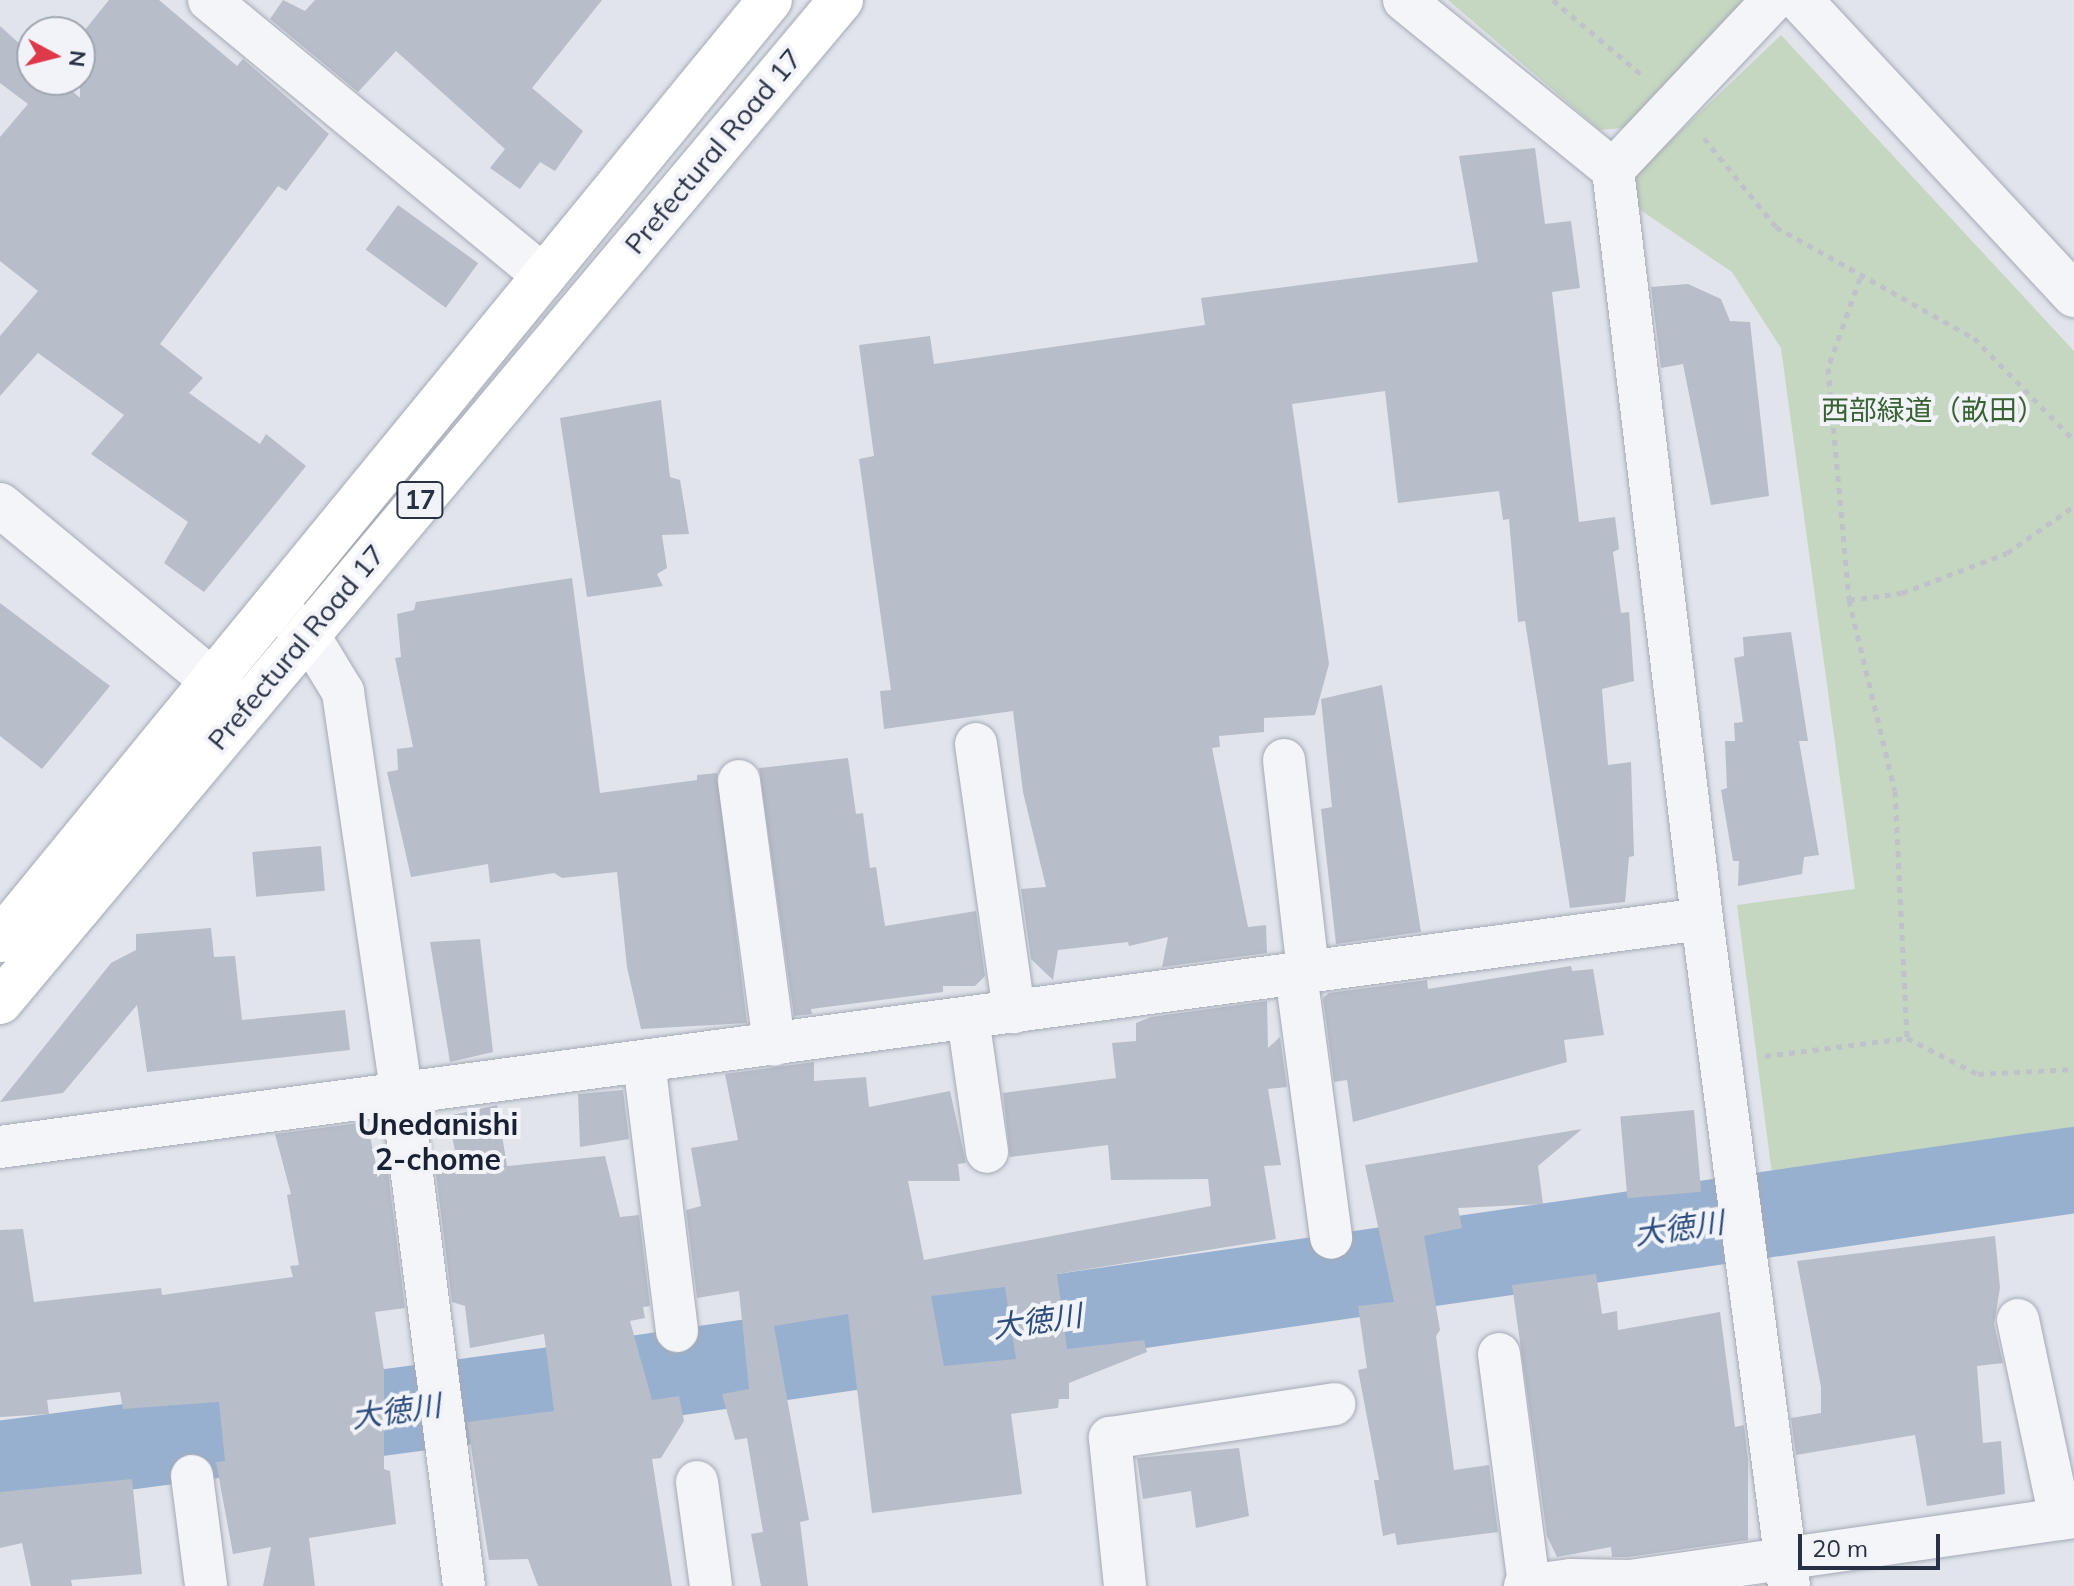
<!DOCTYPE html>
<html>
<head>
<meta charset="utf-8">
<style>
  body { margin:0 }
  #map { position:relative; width:2074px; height:1586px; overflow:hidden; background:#e1e4eb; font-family:Mulish,"Noto Sans JP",sans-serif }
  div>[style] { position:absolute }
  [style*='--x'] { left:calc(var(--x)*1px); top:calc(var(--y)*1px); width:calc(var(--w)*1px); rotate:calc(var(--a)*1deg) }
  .green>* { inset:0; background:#c5d6c1 }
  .river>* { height:86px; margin:-43px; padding:0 43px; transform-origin:43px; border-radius:43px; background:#98b0cf }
  .building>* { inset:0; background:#b7bdc9; transform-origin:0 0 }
  .path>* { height:5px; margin-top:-2.5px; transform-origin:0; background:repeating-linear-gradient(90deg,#bfc2ca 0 6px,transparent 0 12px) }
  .roads { filter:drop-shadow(0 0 2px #a5aab6) drop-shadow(0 0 2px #a5aab6) }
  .minor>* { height:42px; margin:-21px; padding:0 21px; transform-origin:21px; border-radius:21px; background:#f4f5f9 }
  .tertiary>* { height:44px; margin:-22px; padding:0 22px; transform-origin:22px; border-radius:22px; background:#f4f5f9 }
  .primary>* { height:44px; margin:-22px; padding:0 22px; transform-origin:22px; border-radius:22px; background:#fff }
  span { translate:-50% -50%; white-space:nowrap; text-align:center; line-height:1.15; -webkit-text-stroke:8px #f1f3f8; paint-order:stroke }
  .shield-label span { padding:2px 6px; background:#f1f3f8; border:2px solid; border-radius:6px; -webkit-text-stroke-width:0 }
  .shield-label { font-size:26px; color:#273045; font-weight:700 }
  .street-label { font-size:28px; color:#273045 }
  .park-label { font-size:28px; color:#396233 }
  .neighbourhood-label { font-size:30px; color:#192135; font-weight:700 }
  .water-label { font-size:30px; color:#2c4c7d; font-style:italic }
  .north { position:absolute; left:16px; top:16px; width:80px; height:80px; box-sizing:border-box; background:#f1f3f8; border:2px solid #a0a5b0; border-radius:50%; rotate:97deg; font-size:22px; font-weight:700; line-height:32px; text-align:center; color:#273045 }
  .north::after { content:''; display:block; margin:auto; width:28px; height:36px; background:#dd3949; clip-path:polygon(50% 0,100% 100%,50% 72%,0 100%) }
  .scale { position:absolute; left:1798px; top:1534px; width:142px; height:36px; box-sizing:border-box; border:4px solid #273045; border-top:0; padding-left:10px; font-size:24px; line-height:28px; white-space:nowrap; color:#273045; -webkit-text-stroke:6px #f1f3f8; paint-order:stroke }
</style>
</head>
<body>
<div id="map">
  <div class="green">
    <div style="clip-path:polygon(1448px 0,1746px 0,1632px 127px,1600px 130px)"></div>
    <div style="clip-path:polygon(1781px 35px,2074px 351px,2074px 1130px,1772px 1174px,1737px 905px,1855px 889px,1781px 348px,1732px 272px,1636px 207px,1629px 180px)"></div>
  </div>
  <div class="river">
    <div style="--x:0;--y:1464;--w:617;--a:-7.63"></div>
    <div style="--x:612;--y:1382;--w:1477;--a:-8.25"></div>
  </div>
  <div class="building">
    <div style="clip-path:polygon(109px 0,159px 0,237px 66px,243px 59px,329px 134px,286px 191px,278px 186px,160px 344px,203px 378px,189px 393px,260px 444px,266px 434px,306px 466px,204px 592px,164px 563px,188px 522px,91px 454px,124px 415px,38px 353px,0 396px,0 336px,38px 291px,0 261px,0 137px,28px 104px,0 83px,0 26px,32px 55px,32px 80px,60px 80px,80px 98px,80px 36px)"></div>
    <div style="clip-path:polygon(283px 0,305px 11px,315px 0,602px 0,532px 88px,583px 131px,555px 171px,540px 162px,520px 189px,490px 168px,505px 149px,396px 51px,358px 92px,270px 19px)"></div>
    <div style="clip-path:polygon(1535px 148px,1545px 224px,1571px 221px,1580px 288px,1552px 292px,1579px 522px,1615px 517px,1619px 549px,1613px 552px,1621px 613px,1629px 612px,1634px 681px,1602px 689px,1608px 765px,1631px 762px,1634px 856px,1629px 857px,1625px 902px,1570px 908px,1525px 621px,1518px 622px,1509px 519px,1503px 520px,1499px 491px,1398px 503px,1385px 391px,1292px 404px,1329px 664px,1315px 715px,1264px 718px,1264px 732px,1219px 736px,1220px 747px,1212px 748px,1248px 927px,1266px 925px,1267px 953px,1162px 967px,1168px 937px,1129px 946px,1128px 942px,1058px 950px,1053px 980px,1031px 959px,1021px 889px,1046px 887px,1023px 792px,1013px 711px,884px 729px,880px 691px,891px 690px,859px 459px,874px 456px,859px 345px,930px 336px,934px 364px,1205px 325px,1201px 298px,1478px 262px,1459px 156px)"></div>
    <div style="left:398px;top:205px;width:99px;height:55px;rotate:36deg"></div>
    <div style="clip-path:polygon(1688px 284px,1721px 299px,1730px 321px,1750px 322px,1769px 496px,1711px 505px,1683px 364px,1661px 368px,1651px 287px)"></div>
    <div style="clip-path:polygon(661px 400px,670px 477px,680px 480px,689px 534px,662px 535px,667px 568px,657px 574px,663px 586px,587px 597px,560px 418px)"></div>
    <div style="clip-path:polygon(572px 578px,600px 793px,697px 780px,697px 775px,717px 773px,747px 1023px,641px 1029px,627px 967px,617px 872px,562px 878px,554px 873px,490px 883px,488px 864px,411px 877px,387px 772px,398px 770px,397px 749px,413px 747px,395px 658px,401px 657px,397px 614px,414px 610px,416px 602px)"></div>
    <div style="clip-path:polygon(0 603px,110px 686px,42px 769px,0 736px)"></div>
    <div style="clip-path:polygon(1791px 632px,1808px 741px,1799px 741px,1819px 855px,1804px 857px,1802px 874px,1738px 886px,1739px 861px,1733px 861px,1721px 790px,1727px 788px,1725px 741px,1735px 741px,1734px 723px,1743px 722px,1734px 658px,1744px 656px,1743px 637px)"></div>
    <div style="clip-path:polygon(1382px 685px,1421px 932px,1336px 944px,1321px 809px,1332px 807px,1321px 699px)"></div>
    <div style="clip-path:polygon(848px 758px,856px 814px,863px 813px,870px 868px,876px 867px,885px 926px,976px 911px,985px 976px,975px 986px,943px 986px,943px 992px,811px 1009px,812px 1014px,794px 1016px,759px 768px)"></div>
    <div style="left:321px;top:846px;width:45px;height:69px;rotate:85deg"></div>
    <div style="clip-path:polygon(211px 928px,214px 957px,235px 956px,242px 1020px,345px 1010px,350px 1050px,147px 1072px,137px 1005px,63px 1093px,0 1102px,111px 963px,136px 950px,136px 934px)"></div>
    <div style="clip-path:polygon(480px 939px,493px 1052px,450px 1062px,430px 942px)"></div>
    <div style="clip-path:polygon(1571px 966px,1572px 971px,1593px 969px,1604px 1035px,1564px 1040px,1567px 1062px,1353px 1122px,1347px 1080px,1334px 1082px,1323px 998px,1329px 993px,1427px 980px,1428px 989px)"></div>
    <div style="clip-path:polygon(evenodd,1267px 1001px,1268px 1048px,1280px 1037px,1287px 1087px,1268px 1089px,1281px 1165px,1264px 1166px,1276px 1239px,1057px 1274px,1067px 1349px,1144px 1340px,1147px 1352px,1069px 1383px,1069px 1399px,1059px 1399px,1058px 1408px,1011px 1414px,1022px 1494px,872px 1513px,848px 1314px,774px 1326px,809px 1520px,800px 1522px,808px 1586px,761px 1586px,751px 1534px,763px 1532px,747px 1438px,735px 1440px,722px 1394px,749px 1389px,739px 1291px,697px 1298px,686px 1210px,701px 1206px,691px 1148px,738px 1140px,725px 1074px,814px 1062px,814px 1081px,866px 1077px,869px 1107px,950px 1091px,966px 1163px,958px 1164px,960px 1181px,908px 1181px,924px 1260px,1211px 1206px,1208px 1179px,1111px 1180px,1108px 1145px,1010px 1157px,1003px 1093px,1116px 1078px,1112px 1043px,1136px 1041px,1136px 1023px,1151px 1017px,1267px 1001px,1005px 1287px,1016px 1359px,944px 1366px,931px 1296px,1005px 1287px)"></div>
    <div style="clip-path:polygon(623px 1090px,629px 1139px,580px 1147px,578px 1094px)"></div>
    <div style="clip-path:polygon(497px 1105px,507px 1166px,605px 1156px,620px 1217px,639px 1215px,650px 1306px,643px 1307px,645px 1318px,630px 1321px,652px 1400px,679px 1396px,684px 1421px,661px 1458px,652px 1459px,672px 1586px,538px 1586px,528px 1559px,489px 1560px,467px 1422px,554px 1411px,544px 1334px,470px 1348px,465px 1306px,452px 1302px,434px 1158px,456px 1156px,448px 1116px)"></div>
    <div style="left:1694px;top:1110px;width:82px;height:74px;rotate:85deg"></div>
    <div style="clip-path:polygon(367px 1122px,376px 1165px,387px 1164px,405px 1308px,375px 1312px,384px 1371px,384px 1469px,390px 1471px,396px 1524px,309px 1538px,315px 1586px,263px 1586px,271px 1547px,233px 1554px,216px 1462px,225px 1461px,219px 1402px,123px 1409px,120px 1392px,47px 1400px,49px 1414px,0 1417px,0 1230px,23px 1229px,34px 1302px,161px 1288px,162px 1295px,293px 1277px,290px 1266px,299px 1265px,287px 1195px,291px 1194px,275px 1134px)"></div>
    <div style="clip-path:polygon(1582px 1129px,1538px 1166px,1543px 1204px,1458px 1208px,1462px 1228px,1424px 1236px,1440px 1330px,1436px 1336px,1454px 1470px,1489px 1465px,1498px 1532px,1397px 1545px,1395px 1533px,1383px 1536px,1374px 1480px,1379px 1480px,1358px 1370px,1367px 1368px,1358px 1306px,1394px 1302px,1365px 1165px)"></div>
    <div style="clip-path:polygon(1995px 1236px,2000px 1288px,1994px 1324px,2003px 1363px,1977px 1366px,1983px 1443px,2001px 1441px,2005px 1494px,1927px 1506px,1915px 1435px,1796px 1455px,1791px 1418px,1821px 1413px,1821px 1387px,1797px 1261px)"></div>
    <div style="clip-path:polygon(1596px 1274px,1602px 1314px,1617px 1311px,1618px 1330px,1720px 1312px,1735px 1427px,1744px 1425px,1748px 1460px,1748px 1540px,1628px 1557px,1612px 1557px,1611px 1547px,1557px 1557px,1547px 1536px,1512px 1285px)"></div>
    <div style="clip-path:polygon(1239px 1448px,1249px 1516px,1196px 1528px,1191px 1491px,1143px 1499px,1137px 1458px)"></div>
    <div style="clip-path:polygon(132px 1479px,142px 1574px,71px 1580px,72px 1586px,31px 1586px,22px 1543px,0 1548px,0 1492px)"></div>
  </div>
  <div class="path">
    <div style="--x:1553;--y:0;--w:115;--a:40.1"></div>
    <div style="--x:1704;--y:138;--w:114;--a:51"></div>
    <div style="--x:1776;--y:227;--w:227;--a:29.3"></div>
    <div style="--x:1974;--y:338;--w:143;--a:45.6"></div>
    <div style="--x:1860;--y:278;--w:96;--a:109.6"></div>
    <div style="--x:1828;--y:368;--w:233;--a:84.8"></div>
    <div style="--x:1849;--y:600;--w:196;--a:76.5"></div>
    <div style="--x:1895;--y:791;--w:247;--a:87.2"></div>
    <div style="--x:1907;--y:1038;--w:80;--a:26.9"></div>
    <div style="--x:1978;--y:1074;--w:96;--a:-3"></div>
    <div style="--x:1849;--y:600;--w:53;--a:-7.5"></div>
    <div style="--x:1902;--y:593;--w:112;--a:-20.9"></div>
    <div style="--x:2007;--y:553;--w:82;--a:-35"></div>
    <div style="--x:1765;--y:1056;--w:143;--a:-7.2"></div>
  </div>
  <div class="roads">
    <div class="minor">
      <div style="--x:209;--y:0;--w:435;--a:39.5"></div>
      <div style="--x:1404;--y:0;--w:269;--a:39.1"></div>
      <div style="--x:1773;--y:0;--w:233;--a:133.3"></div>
      <div style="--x:1613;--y:170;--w:754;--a:83.22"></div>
      <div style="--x:1702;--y:919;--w:673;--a:82.57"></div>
      <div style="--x:276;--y:608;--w:43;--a:40.3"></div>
      <div style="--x:309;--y:636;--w:66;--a:58.7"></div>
      <div style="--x:343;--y:692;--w:407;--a:81.7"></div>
      <div style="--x:402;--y:1095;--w:495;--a:82.8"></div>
      <div style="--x:976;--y:744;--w:271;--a:81.9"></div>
      <div style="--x:1284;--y:760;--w:213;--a:83.5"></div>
      <div style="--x:739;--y:781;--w:266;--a:82.4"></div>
      <div style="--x:1296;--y:974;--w:266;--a:82.4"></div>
      <div style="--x:968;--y:1018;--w:135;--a:81.9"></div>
      <div style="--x:644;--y:1062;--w:271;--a:83"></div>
      <div style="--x:0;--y:1147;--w:1717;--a:-7.63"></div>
      <div style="--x:2018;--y:1320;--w:202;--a:78"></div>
      <div style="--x:1499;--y:1354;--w:234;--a:82.6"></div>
      <div style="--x:192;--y:1476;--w:111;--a:82.7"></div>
      <div style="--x:697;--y:1482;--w:105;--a:82.3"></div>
      <div style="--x:1125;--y:1586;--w:149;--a:-95.8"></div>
      <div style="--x:1110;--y:1438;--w:227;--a:-8.6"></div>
      <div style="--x:1525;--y:1586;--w:46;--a:-7.4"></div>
      <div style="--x:1571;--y:1580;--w:59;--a:1"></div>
      <div style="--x:1630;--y:1581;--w:449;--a:-8.2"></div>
    </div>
    <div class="tertiary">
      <div style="--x:1800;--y:0;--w:403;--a:47.1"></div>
      <div style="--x:0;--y:505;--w:314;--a:39.6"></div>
    </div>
    <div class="primary">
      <div style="--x:0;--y:940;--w:1215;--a:-50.68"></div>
      <div style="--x:0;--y:1002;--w:1308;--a:-49.99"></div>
    </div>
  </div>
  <div class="shield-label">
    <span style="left:420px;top:500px">17</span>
  </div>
  <div class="street-label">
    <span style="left:713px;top:151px;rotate:-50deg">Prefectural Road 17</span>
    <span style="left:296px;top:647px;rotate:-50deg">Prefectural Road 17</span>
  </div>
  <div class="park-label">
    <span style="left:1933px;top:410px">西部緑道（畝田）</span>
  </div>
  <div class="neighbourhood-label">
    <span style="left:438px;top:1141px">Unedanishi<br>2-chome</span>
  </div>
  <div class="water-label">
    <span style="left:1679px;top:1228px;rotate:-8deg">大徳川</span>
    <span style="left:1037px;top:1321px;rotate:-8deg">大徳川</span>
    <span style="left:396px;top:1411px;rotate:-8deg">大徳川</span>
  </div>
  <div class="north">N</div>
  <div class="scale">20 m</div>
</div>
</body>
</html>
